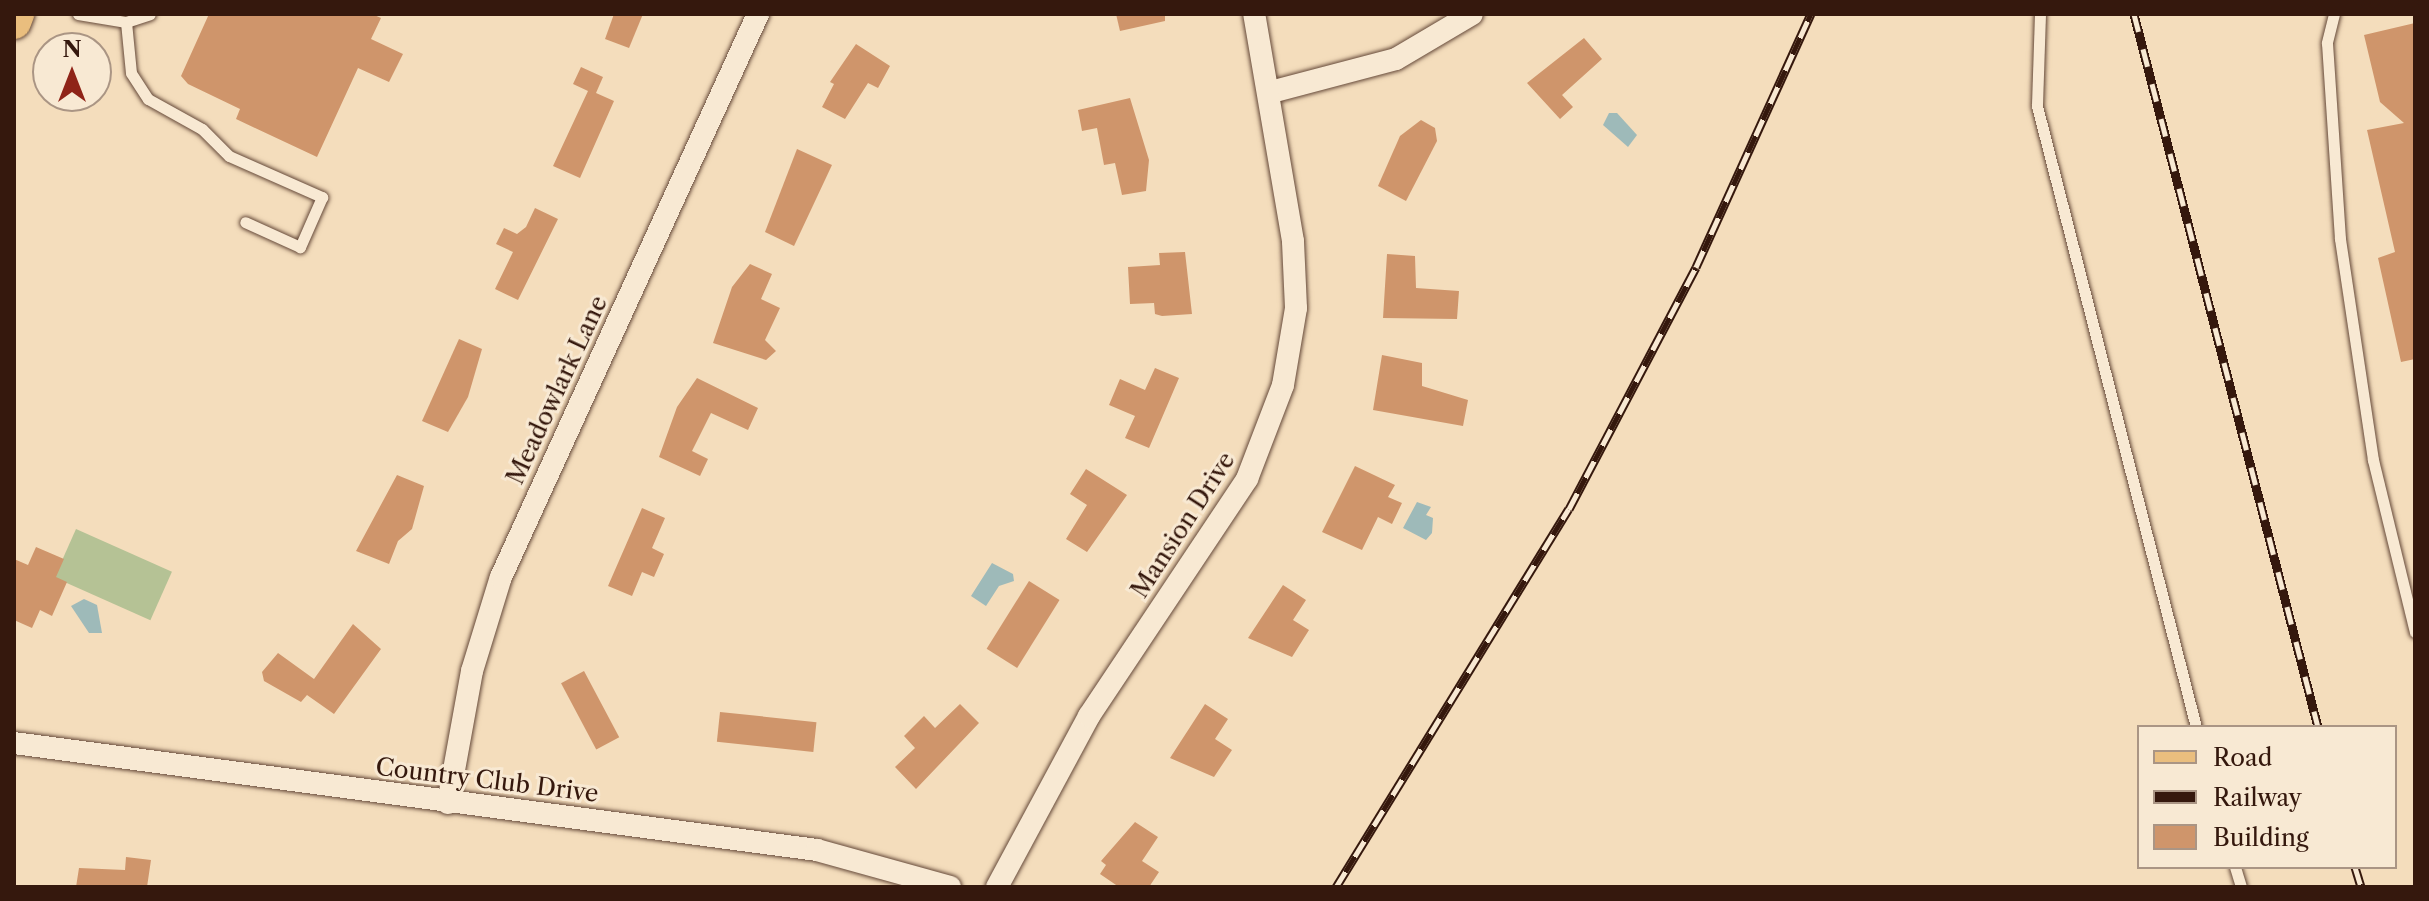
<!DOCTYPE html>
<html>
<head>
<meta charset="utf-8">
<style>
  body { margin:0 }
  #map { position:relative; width:2429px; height:901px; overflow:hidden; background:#f4ddbc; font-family:"Libre Caslon Text",serif }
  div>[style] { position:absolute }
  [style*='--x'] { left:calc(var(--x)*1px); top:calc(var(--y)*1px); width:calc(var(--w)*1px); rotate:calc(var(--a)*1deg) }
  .green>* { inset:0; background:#b5c295; transform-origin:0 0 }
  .water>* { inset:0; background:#9ebab9 }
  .building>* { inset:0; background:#cf956b; transform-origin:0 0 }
  .roads { filter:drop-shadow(0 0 2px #654939) drop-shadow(0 0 2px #654939) }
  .lane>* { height:11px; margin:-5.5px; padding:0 5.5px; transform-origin:5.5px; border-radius:5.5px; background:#f8e9d3 }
  .street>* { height:22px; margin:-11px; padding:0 11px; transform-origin:11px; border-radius:11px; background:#f8e9d3 }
  .primary>* { height:34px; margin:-17px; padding:0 17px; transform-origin:17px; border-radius:17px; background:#eabe7e }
  .rail>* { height:9px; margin-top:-4.5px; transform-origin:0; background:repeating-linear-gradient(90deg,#f8e9d3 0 18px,#35180d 0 36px); box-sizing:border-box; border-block:2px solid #35180d }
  span { translate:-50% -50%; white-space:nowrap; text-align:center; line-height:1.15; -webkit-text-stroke:6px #f8e9d3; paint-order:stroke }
  .street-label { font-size:24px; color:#35180d }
  .frame { position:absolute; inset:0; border:16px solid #35180d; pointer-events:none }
  .legend { position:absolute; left:2137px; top:725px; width:260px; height:144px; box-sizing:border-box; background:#f8e9d3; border:2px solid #aa9584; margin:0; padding:10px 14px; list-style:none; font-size:24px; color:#35180d }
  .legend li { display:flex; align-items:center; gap:16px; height:40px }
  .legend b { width:40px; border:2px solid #aa9584 }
  .north { position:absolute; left:32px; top:32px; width:80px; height:80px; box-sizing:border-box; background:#f8e9d3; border:2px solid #aa9584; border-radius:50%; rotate:0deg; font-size:22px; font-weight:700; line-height:32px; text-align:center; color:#35180d }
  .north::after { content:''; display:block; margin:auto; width:28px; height:36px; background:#8f2418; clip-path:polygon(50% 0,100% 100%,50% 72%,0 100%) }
</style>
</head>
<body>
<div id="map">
  <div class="green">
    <div style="left:76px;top:529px;width:105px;height:53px;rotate:24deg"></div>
  </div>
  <div class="water">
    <div style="clip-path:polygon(1609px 113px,1617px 113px,1637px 135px,1628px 147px,1603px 125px)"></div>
    <div style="clip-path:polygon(1417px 502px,1431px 507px,1426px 515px,1433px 518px,1432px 533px,1426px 540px,1403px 528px)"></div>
    <div style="clip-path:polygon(992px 563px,1013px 574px,1014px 581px,999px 586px,986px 606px,971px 596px)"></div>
    <div style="clip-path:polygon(84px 599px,97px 605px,102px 633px,89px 633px,71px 606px)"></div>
  </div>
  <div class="building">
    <div style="clip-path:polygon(209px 14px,372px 14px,381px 18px,371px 39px,403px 54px,389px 82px,358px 68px,317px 157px,236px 119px,240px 109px,188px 84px,181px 76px)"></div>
    <div style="clip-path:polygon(614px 14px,643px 14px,629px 48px,605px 39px)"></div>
    <div style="clip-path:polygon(1116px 14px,1165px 14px,1165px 21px,1120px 31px)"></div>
    <div style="clip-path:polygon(2415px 23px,2415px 359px,2401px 362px,2378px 258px,2395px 252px,2367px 130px,2404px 123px,2380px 102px,2364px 35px)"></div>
    <div style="clip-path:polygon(1584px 38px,1602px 59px,1562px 95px,1573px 107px,1560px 119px,1527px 83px)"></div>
    <div style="clip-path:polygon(856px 44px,890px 66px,878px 88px,868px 83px,845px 119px,822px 107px,834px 84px,830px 82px)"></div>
    <div style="clip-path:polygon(581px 67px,603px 77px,596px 93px,614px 101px,580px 178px,553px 166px,588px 91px,573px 84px)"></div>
    <div style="clip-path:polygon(1130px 98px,1149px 160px,1146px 191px,1122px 195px,1115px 163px,1104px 165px,1097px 128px,1082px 131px,1078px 110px)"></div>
    <div style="clip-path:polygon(1421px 120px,1435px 128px,1437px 141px,1406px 201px,1378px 186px,1400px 136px)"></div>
    <div style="clip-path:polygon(797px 149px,832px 165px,794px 246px,765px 232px)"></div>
    <div style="clip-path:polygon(535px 208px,558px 219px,518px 300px,495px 289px,513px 252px,496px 244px,504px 228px,517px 234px,526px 227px)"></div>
    <div style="clip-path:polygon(1185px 252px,1192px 314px,1162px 316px,1155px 314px,1154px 303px,1130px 304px,1128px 267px,1160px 265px,1159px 253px)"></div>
    <div style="clip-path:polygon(1387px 254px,1415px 256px,1416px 288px,1459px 291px,1457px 319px,1383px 318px)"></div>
    <div style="clip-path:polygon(750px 264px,772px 274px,761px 299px,780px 308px,765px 340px,776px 351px,766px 360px,713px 343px,732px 287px)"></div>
    <div style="clip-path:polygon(459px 339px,482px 349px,468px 397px,448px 432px,422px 421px)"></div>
    <div style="clip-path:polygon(1382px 355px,1422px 363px,1422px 386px,1468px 400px,1463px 426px,1373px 410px)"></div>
    <div style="clip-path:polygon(1155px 368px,1179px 378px,1149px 448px,1125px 438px,1135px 416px,1109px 405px,1120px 379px,1145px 390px)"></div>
    <div style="clip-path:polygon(697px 378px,758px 408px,748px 430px,711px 413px,692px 451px,708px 459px,700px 476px,659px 457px,677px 407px)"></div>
    <div style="clip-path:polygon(1355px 466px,1395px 485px,1388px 497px,1402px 503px,1392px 524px,1378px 517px,1362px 550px,1322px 532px)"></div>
    <div style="clip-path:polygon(1086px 469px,1127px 495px,1087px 552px,1066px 539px,1087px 505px,1070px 494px)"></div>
    <div style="clip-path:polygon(397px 475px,424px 486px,412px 529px,398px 541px,389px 564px,356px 551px)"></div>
    <div style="clip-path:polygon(642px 508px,665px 518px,652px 548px,664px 554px,654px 577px,642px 572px,632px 596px,608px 586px)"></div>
    <div style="clip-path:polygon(36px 547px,64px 559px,56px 577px,67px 582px,52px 616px,40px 610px,32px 628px,14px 620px,14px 559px,28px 565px)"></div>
    <div style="left:1029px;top:581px;width:36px;height:80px;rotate:32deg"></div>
    <div style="clip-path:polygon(1283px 585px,1306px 600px,1293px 620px,1309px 630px,1292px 657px,1248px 638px)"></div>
    <div style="clip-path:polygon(353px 624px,381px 649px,334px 714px,307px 695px,301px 702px,264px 681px,262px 672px,278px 653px,314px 679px)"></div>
    <div style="left:584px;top:671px;width:75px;height:26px;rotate:62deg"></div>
    <div style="clip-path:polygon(960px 704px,979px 723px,916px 789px,895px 767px,915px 748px,904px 736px,924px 716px,935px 728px)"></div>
    <div style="clip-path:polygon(1205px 704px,1228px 719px,1215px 739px,1232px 750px,1214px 777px,1170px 758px)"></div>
    <div style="left:720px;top:712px;width:97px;height:30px;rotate:6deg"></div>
    <div style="clip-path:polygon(1135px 822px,1158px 837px,1142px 861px,1159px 872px,1149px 887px,1119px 887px,1100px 874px,1106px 865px,1101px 861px)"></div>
    <div style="clip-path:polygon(126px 857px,151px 860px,147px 887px,76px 887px,79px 868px,125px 870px)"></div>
  </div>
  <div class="roads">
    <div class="lane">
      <div style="--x:78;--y:14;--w:49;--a:9.5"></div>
      <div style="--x:126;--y:22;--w:25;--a:-18"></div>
      <div style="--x:2040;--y:14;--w:92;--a:91.9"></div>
      <div style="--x:2037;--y:106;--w:641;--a:75.64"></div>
      <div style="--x:2334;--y:14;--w:30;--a:104"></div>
      <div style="--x:2327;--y:43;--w:196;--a:86.2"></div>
      <div style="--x:2340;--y:239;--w:223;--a:81.5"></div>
      <div style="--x:2373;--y:460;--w:177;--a:76.3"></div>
      <div style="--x:126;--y:22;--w:51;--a:84.4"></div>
      <div style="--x:131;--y:73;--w:31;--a:57"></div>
      <div style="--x:148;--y:99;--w:62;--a:29.1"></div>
      <div style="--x:202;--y:129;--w:38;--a:45"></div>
      <div style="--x:229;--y:156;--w:102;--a:23.8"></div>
      <div style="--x:322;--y:197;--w:55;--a:113.7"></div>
      <div style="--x:300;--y:247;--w:60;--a:-155.6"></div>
      <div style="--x:2235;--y:867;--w:21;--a:73"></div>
    </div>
    <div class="street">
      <div style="--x:1271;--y:92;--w:129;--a:-14.8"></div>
      <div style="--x:1396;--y:59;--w:88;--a:-30.6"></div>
      <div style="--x:14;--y:743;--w:810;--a:7.59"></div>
      <div style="--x:817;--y:850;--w:138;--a:15.5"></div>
      <div style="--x:448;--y:803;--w:134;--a:-79.7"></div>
      <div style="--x:472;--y:671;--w:98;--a:-72.9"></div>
      <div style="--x:501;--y:577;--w:619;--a:-65.46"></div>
      <div style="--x:997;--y:887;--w:194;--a:-61.7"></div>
      <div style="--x:1089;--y:716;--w:285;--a:-56.3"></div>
      <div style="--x:1247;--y:479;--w:101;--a:-69"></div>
      <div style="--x:1283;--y:385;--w:78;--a:-80.4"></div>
      <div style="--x:1296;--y:308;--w:67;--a:-92.6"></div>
      <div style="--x:1293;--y:241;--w:230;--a:-99.7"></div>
    </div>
    <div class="primary">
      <div style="--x:14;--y:22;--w:9;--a:-69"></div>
    </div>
  </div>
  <div class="rail">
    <div style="--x:2134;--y:14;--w:736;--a:75.53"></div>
    <div style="--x:2355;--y:867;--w:21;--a:73"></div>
    <div style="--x:1336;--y:887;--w:444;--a:-58.4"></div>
    <div style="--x:1569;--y:509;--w:273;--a:-62.3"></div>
    <div style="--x:1696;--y:267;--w:278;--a:-65.6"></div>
  </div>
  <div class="street-label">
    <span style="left:557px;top:390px;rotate:-65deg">Meadowlark Lane</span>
    <span style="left:1183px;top:525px;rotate:-57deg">Mansion Drive</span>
    <span style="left:487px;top:780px;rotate:7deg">Country Club Drive</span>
  </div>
  <div class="frame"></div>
  <ul class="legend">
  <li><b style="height:10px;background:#eabe7e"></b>Road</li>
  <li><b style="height:10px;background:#35180d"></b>Railway</li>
  <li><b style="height:22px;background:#cf956b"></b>Building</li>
  </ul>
  <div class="north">N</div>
</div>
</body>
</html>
